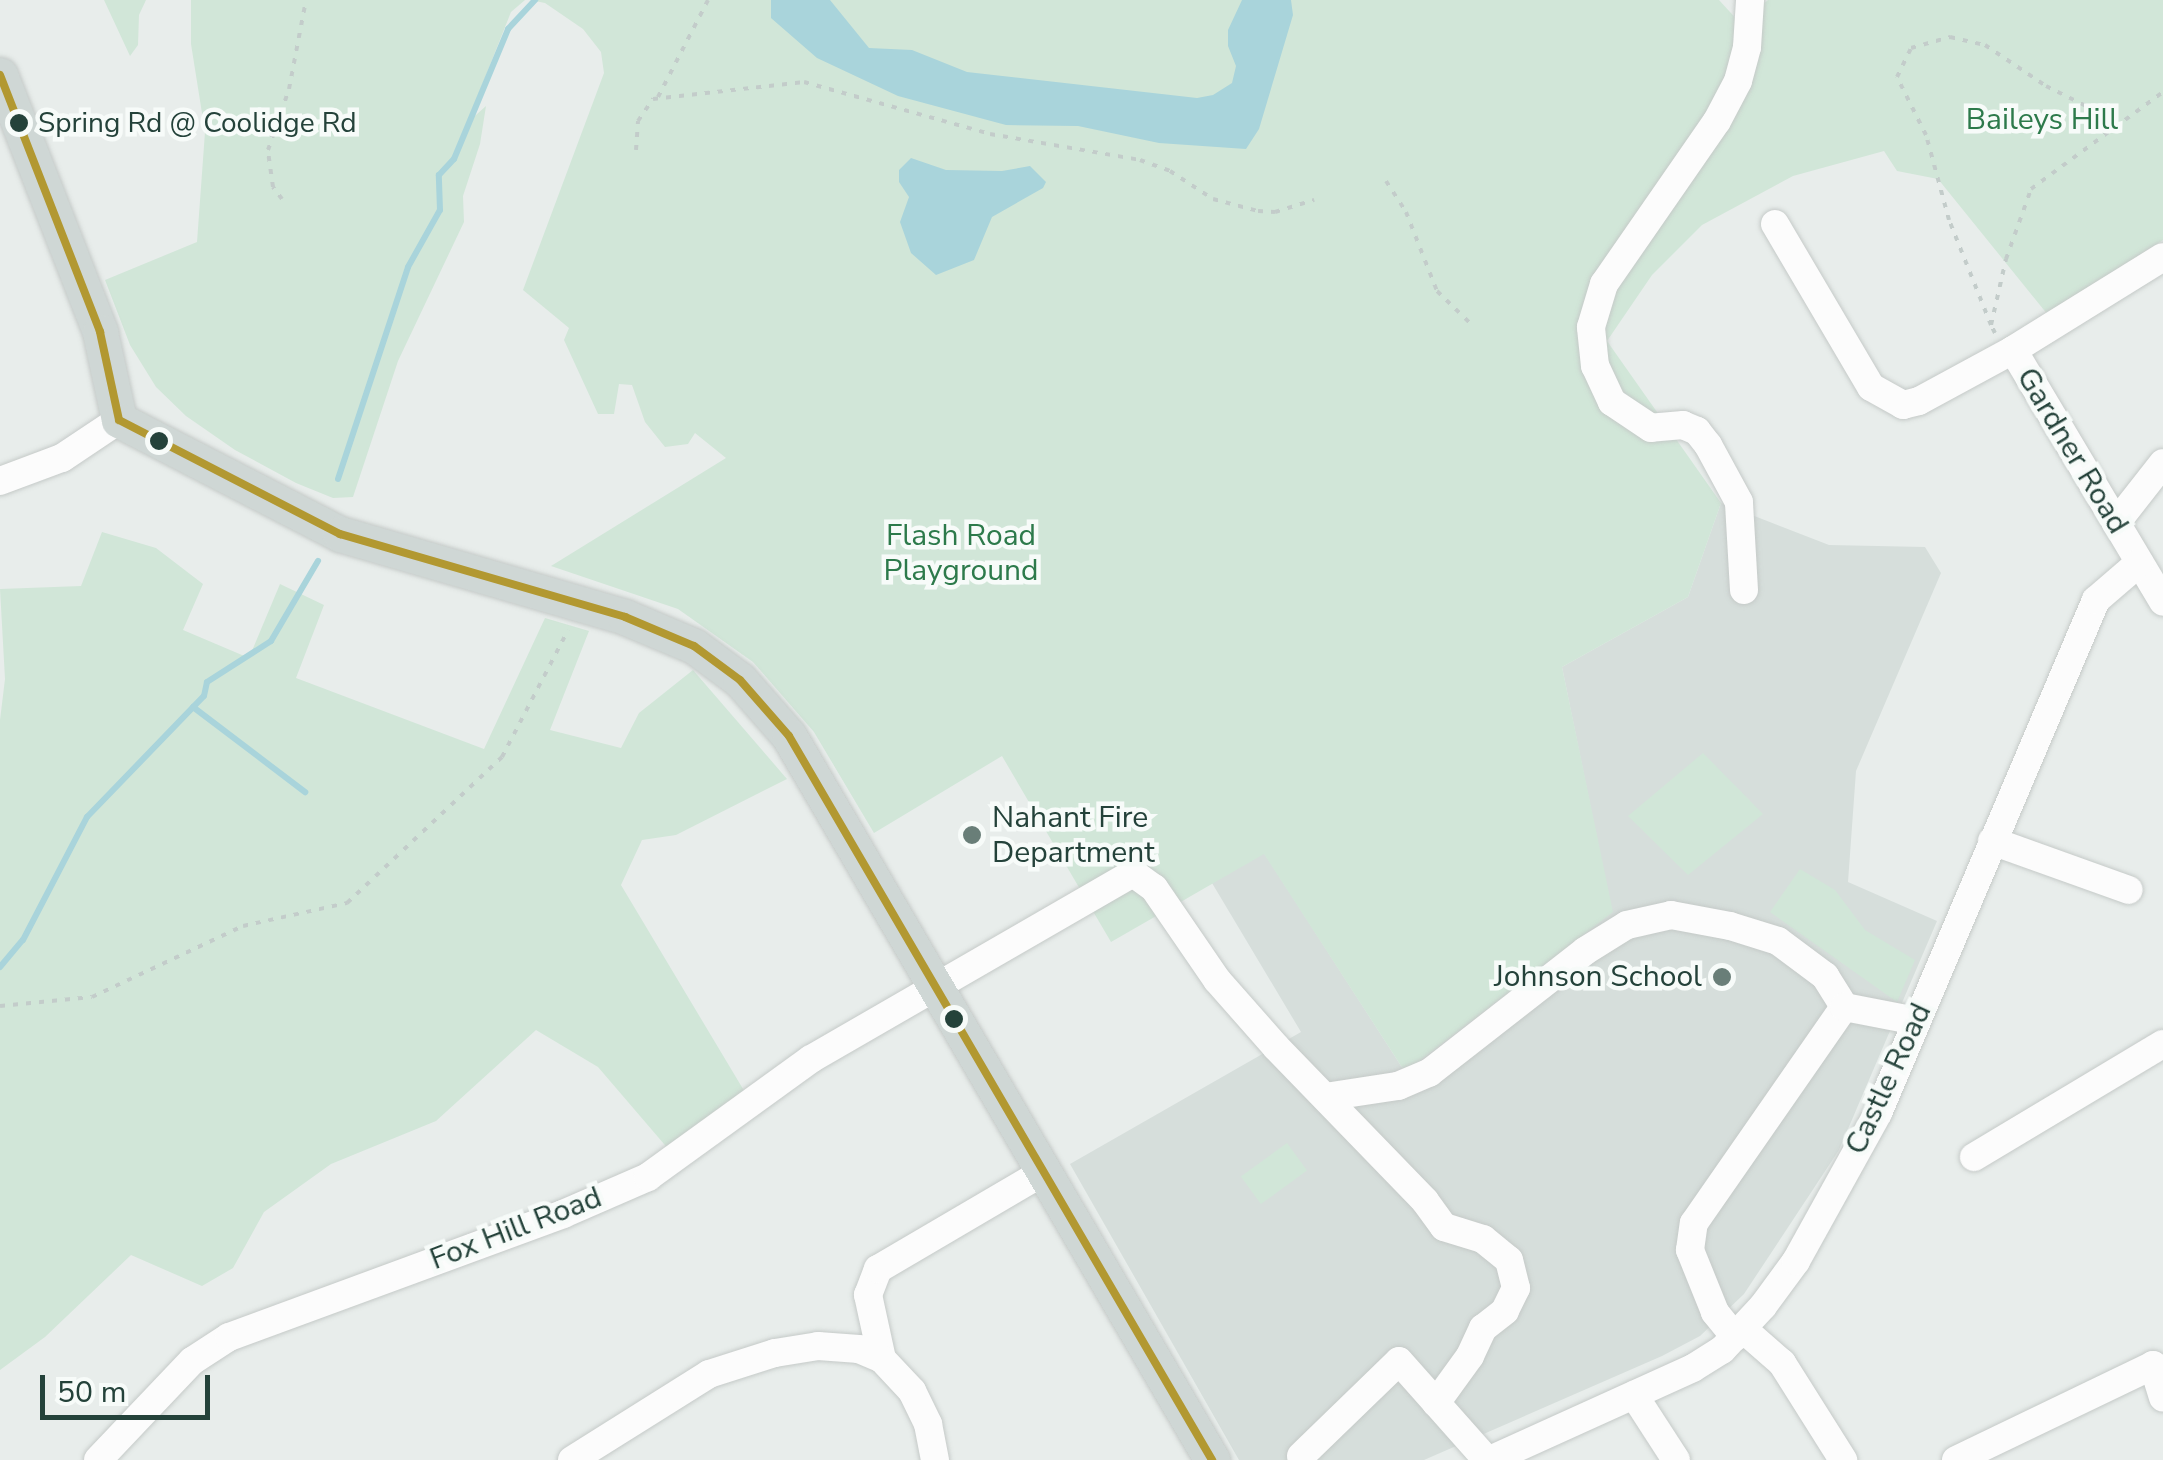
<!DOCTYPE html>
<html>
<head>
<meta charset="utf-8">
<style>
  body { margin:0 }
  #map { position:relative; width:2163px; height:1460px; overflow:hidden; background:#e8edeb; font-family:"Nunito Sans",sans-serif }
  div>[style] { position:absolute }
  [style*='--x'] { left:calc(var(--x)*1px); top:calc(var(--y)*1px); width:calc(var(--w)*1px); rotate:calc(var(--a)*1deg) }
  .built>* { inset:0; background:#d6dedb }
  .green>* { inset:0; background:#d1e6d8; transform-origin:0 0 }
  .water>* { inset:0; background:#a9d4db }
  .stream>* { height:6px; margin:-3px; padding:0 3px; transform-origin:3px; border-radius:3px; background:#a9d4db }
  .path>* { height:4px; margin-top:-2px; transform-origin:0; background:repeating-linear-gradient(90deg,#c3ccca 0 5px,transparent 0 13px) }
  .roads { filter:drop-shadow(0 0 2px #c5cac8) drop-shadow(0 0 2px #c5cac8) }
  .minor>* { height:28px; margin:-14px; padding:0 14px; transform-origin:14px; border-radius:14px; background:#fcfcfc }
  .major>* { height:35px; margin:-17.5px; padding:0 17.5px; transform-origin:17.5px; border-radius:17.5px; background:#cfd7d5 }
  .bus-1>* { height:8px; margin:-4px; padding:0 4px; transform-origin:4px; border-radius:4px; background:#b29831 }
  .dots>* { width:28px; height:28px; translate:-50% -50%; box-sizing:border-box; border:5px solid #f7fbf9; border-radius:50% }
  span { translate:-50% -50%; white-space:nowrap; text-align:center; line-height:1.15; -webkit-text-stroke:9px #f7fbf9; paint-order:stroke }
  .bus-label { font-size:28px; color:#24423a }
  .left { translate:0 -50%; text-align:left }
  .park-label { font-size:30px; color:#2d7a4b }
  .street-label { font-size:30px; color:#24423a }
  .poi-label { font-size:30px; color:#24423a }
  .right { translate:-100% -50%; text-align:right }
  .scale { position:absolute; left:40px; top:1375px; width:170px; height:45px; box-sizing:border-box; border:5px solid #24423a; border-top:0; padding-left:12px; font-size:30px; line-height:35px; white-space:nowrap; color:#24423a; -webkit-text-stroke:8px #f7fbf9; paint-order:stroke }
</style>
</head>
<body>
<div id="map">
  <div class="built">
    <div style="clip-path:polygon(1721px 503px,1829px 545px,1925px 547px,1941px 573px,1856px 771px,1848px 882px,1937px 921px,1839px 1150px,1744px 1294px,1700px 1336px,1662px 1356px,1424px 1460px,1239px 1460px,1070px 1164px,1301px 1032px,1212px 883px,1264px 853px,1405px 1072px,1612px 912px,1562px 667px,1688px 597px)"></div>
  </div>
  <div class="green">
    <div style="clip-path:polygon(104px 0,146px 0,139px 15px,138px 45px,130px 56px)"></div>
    <div style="clip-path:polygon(191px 0,525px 0,511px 12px,467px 123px,486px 106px,480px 144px,463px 196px,464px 222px,398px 361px,353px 497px,333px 498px,296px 483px,235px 450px,186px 416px,156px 387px,130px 345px,105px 280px,197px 242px,205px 132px,191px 44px)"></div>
    <div style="clip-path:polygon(530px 0,1719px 0,1740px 23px,1768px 0,2163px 0,2163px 240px,2048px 315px,1938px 179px,1897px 171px,1884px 151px,1793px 176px,1702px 225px,1652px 275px,1607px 341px,1721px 503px,1688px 597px,1562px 667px,1613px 912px,1405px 1072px,1264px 854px,1111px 942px,1002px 756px,874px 833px,814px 732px,753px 662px,678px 609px,551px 566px,726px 458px,695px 433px,688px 444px,665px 447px,645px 422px,632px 385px,619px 384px,614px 414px,598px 414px,564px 340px,569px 328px,523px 290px,604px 73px,601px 52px,583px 29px,545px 3px)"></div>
    <div style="clip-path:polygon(102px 532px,156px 548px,203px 584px,183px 630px,249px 658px,280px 584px,324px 605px,296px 678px,484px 749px,545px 618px,589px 631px,550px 730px,621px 748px,639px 713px,693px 670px,787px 779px,676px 835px,642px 840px,621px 885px,752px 1104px,676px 1158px,598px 1067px,536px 1030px,436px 1121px,331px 1164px,264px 1212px,233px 1268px,202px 1286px,131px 1255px,45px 1337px,0 1370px,0 720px,5px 679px,0 589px,81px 586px)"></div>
    <div style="clip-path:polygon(1703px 753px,1763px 814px,1688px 875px,1628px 816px)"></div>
    <div style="clip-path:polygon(1800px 869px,1835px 890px,1865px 930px,1915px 960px,1897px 1002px,1770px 912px)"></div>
    <div style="left:1287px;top:1143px;width:34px;height:57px;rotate:54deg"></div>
  </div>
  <div class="water">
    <div style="clip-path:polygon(771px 0,830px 0,869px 48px,912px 50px,967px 72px,1197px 98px,1213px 95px,1232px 83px,1236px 66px,1228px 46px,1228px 30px,1242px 0,1291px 0,1293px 15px,1259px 129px,1246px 149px,1159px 143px,1078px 126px,1006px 125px,898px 96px,817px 58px,771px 18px)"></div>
    <div style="clip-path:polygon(911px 158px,946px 170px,1002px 171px,1030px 166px,1046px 182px,1043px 188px,992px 217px,974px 260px,936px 275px,911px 253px,900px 222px,909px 197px,899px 182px,899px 170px)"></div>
  </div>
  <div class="stream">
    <div style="--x:338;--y:479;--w:223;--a:-71.7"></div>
    <div style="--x:408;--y:267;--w:65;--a:-60.7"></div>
    <div style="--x:440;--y:210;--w:35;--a:-92"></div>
    <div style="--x:439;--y:175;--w:22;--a:-47"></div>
    <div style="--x:454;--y:159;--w:141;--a:-67.4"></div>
    <div style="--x:508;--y:29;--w:40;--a:-47"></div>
    <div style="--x:193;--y:707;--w:141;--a:37.2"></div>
    <div style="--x:0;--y:967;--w:35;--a:-50"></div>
    <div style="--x:23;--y:940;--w:139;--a:-62.5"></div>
    <div style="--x:87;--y:817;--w:168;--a:-46"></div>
    <div style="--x:204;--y:696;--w:14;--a:-78"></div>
    <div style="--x:207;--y:682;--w:76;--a:-32.6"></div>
    <div style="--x:271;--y:641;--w:93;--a:-59.6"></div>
  </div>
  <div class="path">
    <div style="--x:658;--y:97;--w:109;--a:-62.7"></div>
    <div style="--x:636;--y:150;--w:29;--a:-86"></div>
    <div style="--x:638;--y:121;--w:27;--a:-56"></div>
    <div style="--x:653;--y:99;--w:152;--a:-6.4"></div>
    <div style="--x:804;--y:82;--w:193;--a:15.6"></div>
    <div style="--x:990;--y:134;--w:152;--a:9.8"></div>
    <div style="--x:1140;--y:160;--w:32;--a:20"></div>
    <div style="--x:1170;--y:171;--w:51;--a:33.1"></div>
    <div style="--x:1213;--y:199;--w:47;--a:14.9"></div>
    <div style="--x:1258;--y:211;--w:17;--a:3"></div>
    <div style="--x:1275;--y:212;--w:41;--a:-17.1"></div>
    <div style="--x:1386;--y:181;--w:37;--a:57"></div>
    <div style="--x:1406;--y:212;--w:85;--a:68.6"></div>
    <div style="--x:1437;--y:291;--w:49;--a:44.2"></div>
    <div style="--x:282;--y:199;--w:15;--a:-127"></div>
    <div style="--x:273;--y:187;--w:37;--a:-98"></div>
    <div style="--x:268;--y:150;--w:65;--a:-71"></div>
    <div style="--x:289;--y:89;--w:91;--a:-79.2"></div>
    <div style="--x:1991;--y:325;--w:113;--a:-111.8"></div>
    <div style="--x:1949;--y:220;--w:88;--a:-105.1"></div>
    <div style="--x:1926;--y:135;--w:65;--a:-116.6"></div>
    <div style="--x:1897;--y:77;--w:32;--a:-64"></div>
    <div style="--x:1911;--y:48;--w:41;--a:-15.8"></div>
    <div style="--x:1950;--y:37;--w:36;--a:13"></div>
    <div style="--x:1985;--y:45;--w:73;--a:33.9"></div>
    <div style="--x:2046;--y:86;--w:80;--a:26.6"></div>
    <div style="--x:1995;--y:333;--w:9;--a:-117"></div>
    <div style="--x:1991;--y:325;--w:68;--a:-77.2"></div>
    <div style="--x:2006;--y:259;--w:74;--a:-70.3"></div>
    <div style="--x:2031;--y:189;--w:164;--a:-36.3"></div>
    <div style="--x:0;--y:1006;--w:92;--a:-5.6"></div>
    <div style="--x:92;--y:997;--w:167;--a:-25.2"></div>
    <div style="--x:243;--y:926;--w:107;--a:-12.5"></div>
    <div style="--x:347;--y:903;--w:213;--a:-43.3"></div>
    <div style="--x:502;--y:757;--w:143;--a:-62.5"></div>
  </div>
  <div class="roads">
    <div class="minor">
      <div style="--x:1775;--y:224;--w:189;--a:59.5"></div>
      <div style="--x:1871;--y:387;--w:37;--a:29"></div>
      <div style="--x:1903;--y:405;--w:16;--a:-14"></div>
      <div style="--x:1919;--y:401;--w:107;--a:-28.5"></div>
      <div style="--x:2013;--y:350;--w:176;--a:-31.8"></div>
      <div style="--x:2013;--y:350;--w:293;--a:59.2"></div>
      <div style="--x:0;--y:481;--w:66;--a:-20.4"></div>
      <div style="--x:62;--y:458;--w:69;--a:-33.7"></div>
      <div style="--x:2116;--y:523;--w:76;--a:-51.9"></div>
      <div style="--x:1744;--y:590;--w:88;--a:-93.3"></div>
      <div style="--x:1739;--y:502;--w:65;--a:-118.5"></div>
      <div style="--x:1708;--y:445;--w:18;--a:-128"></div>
      <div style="--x:1697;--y:431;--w:15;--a:-157"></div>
      <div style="--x:1683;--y:425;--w:32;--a:175"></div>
      <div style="--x:1651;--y:428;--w:47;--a:-146.3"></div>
      <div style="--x:1612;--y:402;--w:40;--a:-115"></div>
      <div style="--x:1595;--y:366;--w:39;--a:-96"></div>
      <div style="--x:1591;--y:327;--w:45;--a:-73.2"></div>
      <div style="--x:1604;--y:284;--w:198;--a:-55.3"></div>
      <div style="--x:1717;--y:121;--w:45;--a:-62.3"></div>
      <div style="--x:1738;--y:81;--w:35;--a:-75"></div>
      <div style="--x:1747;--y:47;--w:47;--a:-86.3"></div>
      <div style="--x:1992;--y:841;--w:145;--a:19.7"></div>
      <div style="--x:1325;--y:1097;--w:74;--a:-8.6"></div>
      <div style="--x:1398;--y:1086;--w:34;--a:-23"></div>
      <div style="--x:1429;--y:1073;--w:198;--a:-38"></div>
      <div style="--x:1585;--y:951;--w:49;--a:-31.8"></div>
      <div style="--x:1627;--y:925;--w:45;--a:-12.8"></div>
      <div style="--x:1671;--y:915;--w:60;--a:10.6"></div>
      <div style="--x:1730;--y:926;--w:50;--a:17.4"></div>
      <div style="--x:1778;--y:941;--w:59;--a:36.7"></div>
      <div style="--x:1825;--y:976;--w:36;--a:58"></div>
      <div style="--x:1974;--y:1157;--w:220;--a:-30.9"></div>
      <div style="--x:1743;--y:1329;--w:52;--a:41.1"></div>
      <div style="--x:1782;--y:1363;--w:115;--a:57.8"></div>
      <div style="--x:1735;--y:1337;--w:32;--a:-129"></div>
      <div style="--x:1715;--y:1312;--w:67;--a:-112"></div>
      <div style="--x:1690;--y:1250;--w:27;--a:-82"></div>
      <div style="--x:1694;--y:1223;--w:263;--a:-55.2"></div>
      <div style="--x:1844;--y:1007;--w:73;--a:11"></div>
      <div style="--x:882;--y:1359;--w:66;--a:-102.3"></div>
      <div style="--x:868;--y:1295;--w:28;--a:-69"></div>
      <div style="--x:878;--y:1269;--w:194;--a:-30.4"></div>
      <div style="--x:1634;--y:1395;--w:77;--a:57.1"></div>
      <div style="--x:1301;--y:1456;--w:136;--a:-44.1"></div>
      <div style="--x:1399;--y:1361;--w:132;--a:48.4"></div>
      <div style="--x:98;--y:1460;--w:137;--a:-46.5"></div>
      <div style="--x:192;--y:1361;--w:44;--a:-33"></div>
      <div style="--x:229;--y:1337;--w:356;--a:-20.2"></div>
      <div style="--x:563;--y:1214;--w:93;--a:-23.5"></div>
      <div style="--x:648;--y:1177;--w:201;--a:-35.9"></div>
      <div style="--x:811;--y:1059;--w:372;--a:-30"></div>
      <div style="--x:1133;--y:873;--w:26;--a:36"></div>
      <div style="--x:1154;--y:888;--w:112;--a:55.6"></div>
      <div style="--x:1217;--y:980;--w:89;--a:48.6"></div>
      <div style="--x:1276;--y:1047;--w:214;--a:45.9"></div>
      <div style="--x:1425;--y:1201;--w:32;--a:54"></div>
      <div style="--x:1444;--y:1227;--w:41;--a:17.1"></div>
      <div style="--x:1483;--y:1239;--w:33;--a:39"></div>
      <div style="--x:1509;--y:1260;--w:29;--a:76"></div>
      <div style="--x:1516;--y:1288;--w:25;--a:116"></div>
      <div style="--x:1505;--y:1311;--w:28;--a:142"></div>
      <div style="--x:1483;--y:1328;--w:31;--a:115"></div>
      <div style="--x:1470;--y:1356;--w:58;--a:125.9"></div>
      <div style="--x:572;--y:1460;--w:162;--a:-32.1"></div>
      <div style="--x:709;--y:1374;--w:69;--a:-17.7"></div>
      <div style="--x:775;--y:1353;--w:44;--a:-9.2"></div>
      <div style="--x:818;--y:1346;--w:41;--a:4.2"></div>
      <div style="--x:859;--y:1349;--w:25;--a:23"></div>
      <div style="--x:882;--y:1359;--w:44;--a:46.8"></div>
      <div style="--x:912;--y:1391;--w:37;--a:64"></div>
      <div style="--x:928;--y:1424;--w:37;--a:79"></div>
      <div style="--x:1490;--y:1460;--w:223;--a:-24.4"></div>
      <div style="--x:1693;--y:1368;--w:34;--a:-32"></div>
      <div style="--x:1722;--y:1350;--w:60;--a:-47"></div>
      <div style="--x:1763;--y:1306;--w:56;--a:-53.7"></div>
      <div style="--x:1796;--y:1261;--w:169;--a:-61"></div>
      <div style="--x:1878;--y:1113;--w:557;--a:-66.98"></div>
      <div style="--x:2096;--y:600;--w:57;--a:-40.7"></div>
      <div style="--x:1956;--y:1460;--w:219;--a:-25.7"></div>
      <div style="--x:2153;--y:1365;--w:34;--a:73"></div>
    </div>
    <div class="major">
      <div style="--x:0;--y:75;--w:276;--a:68.7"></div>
      <div style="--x:100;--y:332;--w:90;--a:77.8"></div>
      <div style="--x:119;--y:420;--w:249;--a:27.3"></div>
      <div style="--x:340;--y:534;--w:297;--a:16.2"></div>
      <div style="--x:625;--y:617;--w:75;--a:22.8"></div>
      <div style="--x:694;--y:646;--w:57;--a:36.5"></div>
      <div style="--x:740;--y:680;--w:74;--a:48.8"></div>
      <div style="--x:789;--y:736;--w:839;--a:59.7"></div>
    </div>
  </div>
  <div class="bus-1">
    <div style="--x:0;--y:75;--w:276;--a:68.7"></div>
    <div style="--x:100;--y:332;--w:90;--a:77.8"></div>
    <div style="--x:119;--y:420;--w:249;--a:27.3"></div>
    <div style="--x:340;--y:534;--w:297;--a:16.2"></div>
    <div style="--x:625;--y:617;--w:75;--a:22.8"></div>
    <div style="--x:694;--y:646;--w:57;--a:36.5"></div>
    <div style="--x:740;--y:680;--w:74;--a:48.8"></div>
    <div style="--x:789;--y:736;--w:839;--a:59.7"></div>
  </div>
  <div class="dots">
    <div style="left:19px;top:123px;background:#24423a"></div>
    <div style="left:159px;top:441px;background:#24423a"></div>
    <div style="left:972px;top:835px;background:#697e78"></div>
    <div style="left:1722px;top:977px;background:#697e78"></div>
    <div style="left:954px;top:1019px;background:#24423a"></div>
  </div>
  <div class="bus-label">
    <span class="left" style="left:38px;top:123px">Spring Rd @ Coolidge Rd</span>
  </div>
  <div class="park-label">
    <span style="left:2042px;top:120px">Baileys Hill</span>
    <span style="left:961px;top:553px">Flash Road<br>Playground</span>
  </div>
  <div class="street-label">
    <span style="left:2072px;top:451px;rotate:59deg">Gardner Road</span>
    <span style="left:1889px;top:1079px;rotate:-65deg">Castle Road</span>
    <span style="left:516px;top:1229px;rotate:-21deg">Fox Hill Road</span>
  </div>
  <div class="poi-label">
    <span class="left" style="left:992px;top:835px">Nahant Fire<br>Department</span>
    <span class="right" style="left:1702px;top:977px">Johnson School</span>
  </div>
  <div class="scale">50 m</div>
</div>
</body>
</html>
